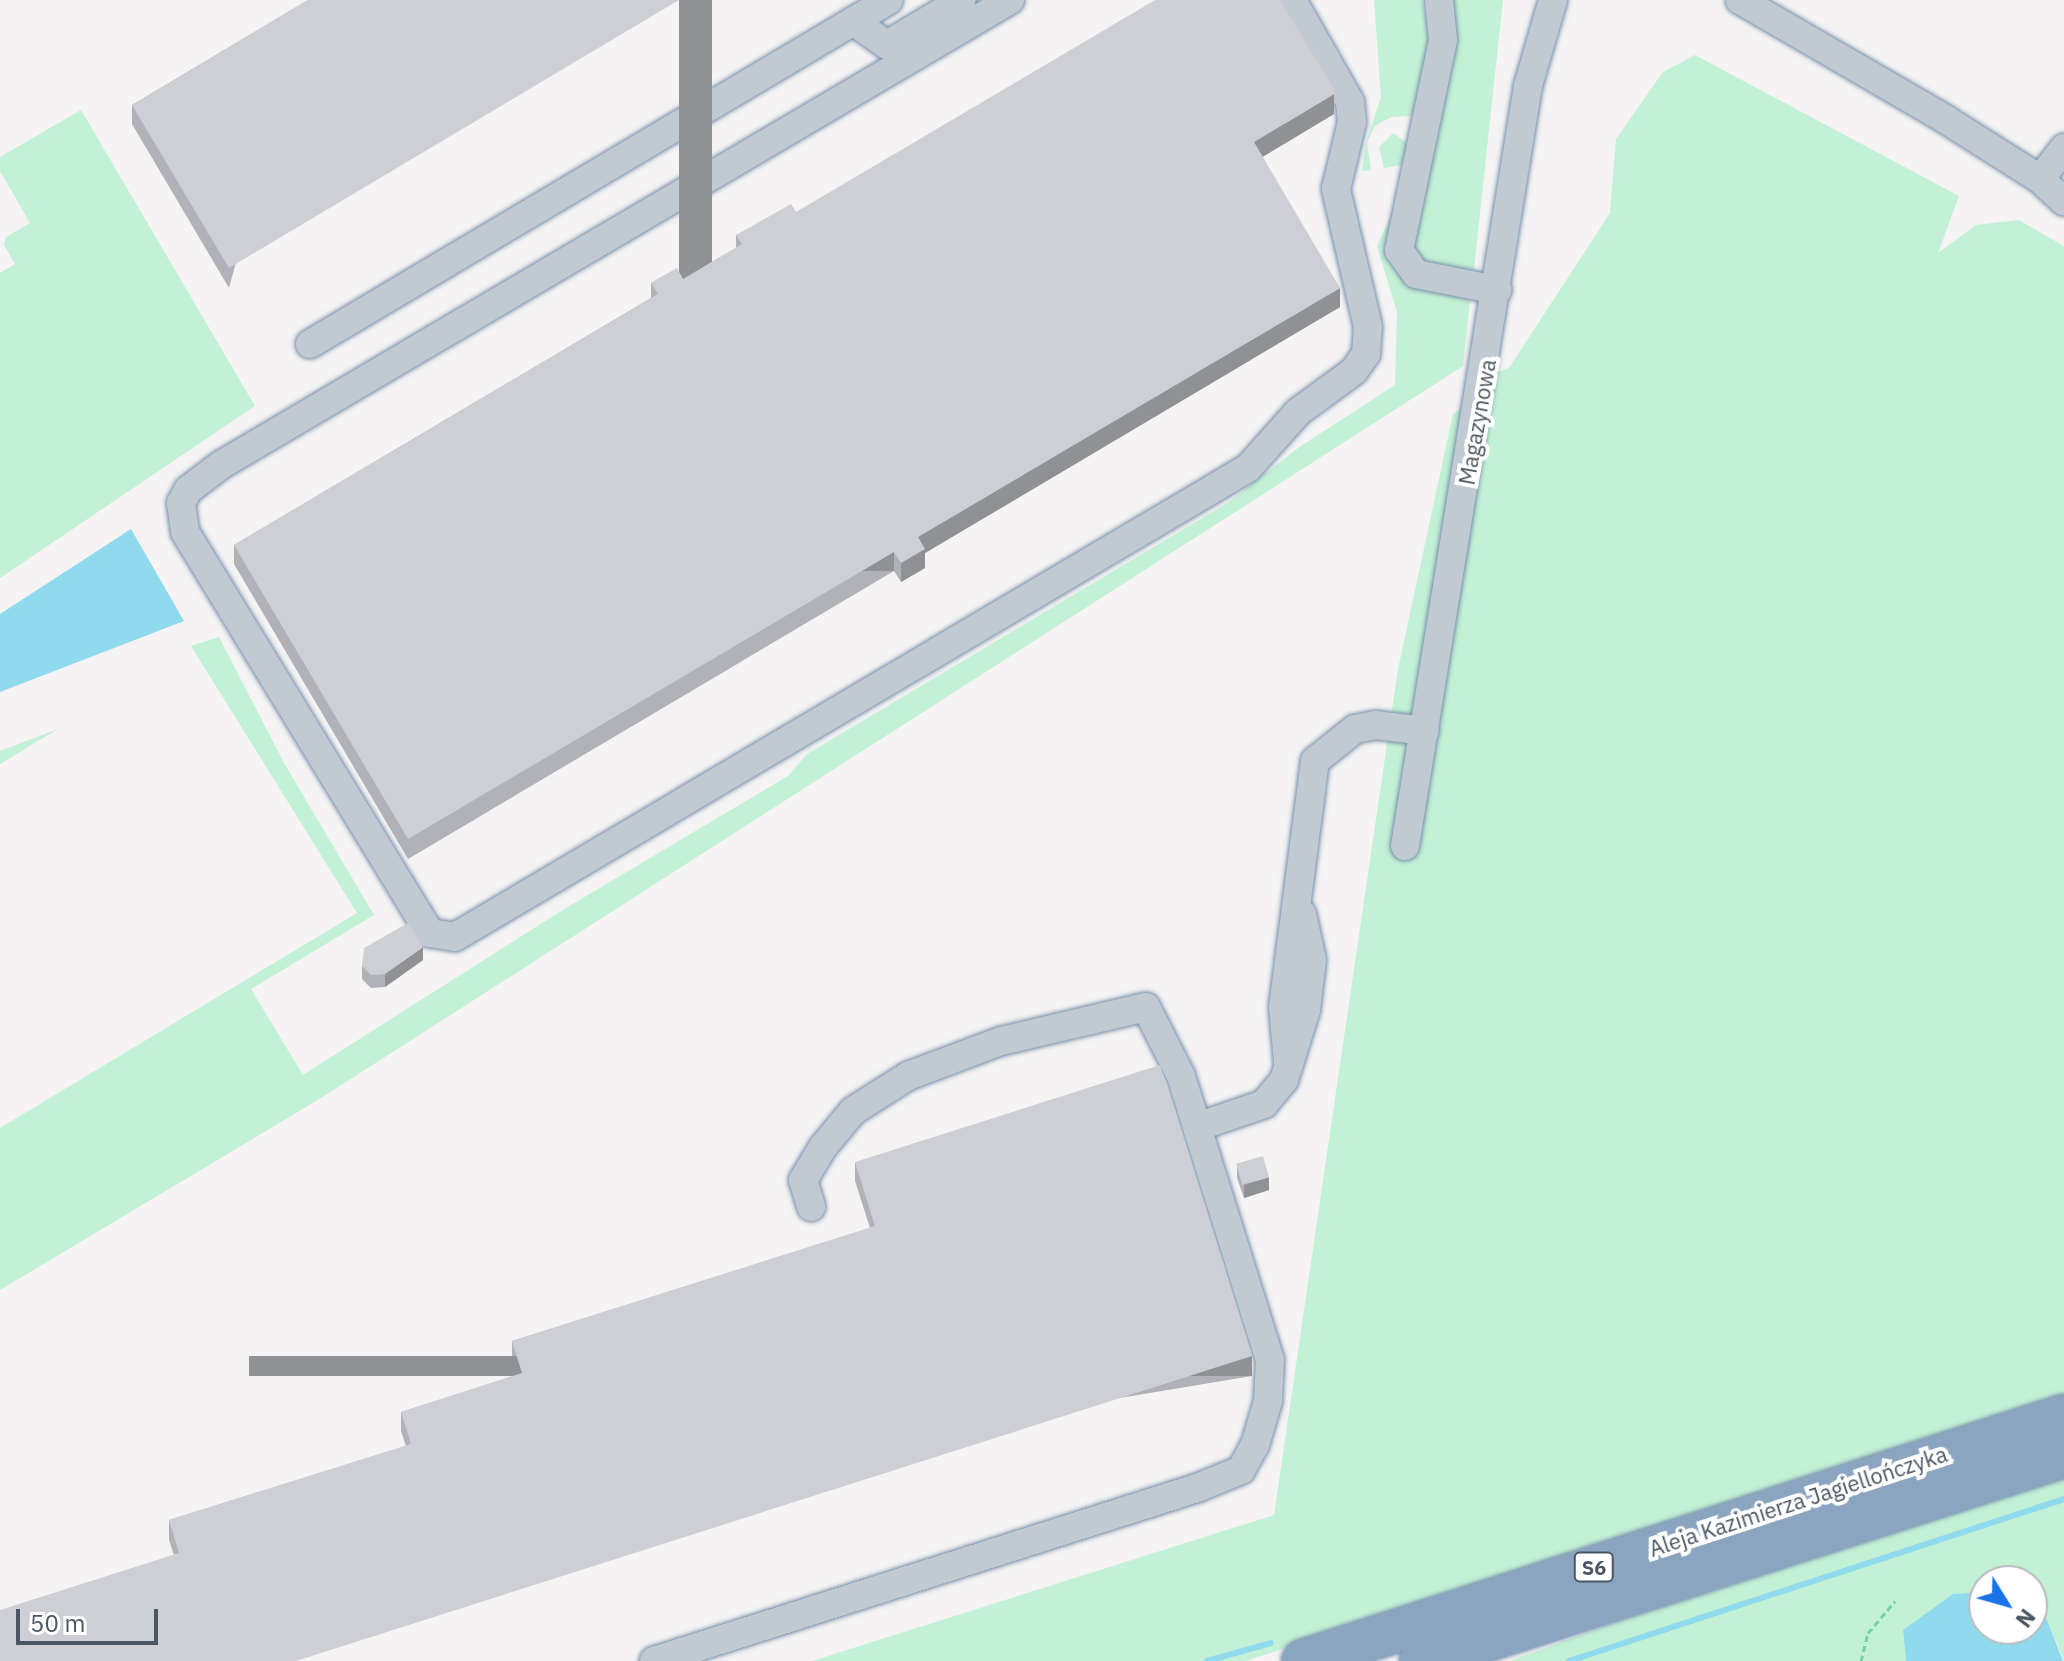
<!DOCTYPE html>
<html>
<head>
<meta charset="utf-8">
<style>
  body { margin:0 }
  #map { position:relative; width:2064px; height:1661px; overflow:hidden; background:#f5f3f3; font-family:"IBM Plex Sans",sans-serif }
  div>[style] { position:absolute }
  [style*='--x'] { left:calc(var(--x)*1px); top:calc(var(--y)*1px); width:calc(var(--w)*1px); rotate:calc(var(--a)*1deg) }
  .green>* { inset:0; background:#c3f1d5 }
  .water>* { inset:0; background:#90daee }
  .stream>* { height:6px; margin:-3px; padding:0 3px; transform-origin:3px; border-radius:3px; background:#90daee }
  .path>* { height:3px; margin-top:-1.5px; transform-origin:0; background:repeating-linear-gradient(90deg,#7ad0a6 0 6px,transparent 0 10px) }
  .roads { filter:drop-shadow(0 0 2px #7690ad) drop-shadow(0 0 2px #7690ad) }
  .minor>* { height:28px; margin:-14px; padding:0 14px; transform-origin:14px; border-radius:14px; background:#c1cad2 }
  .highway>* { height:42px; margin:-21px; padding:0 21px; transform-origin:21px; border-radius:21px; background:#8ba5c1 }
  .wall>* { inset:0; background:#b0b2b7 }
  .shaded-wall>* { inset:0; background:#909195; transform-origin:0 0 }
  .building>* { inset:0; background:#cdcfd5; transform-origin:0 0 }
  span { translate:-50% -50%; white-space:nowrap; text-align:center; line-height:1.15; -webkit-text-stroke:8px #fff; paint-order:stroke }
  .shield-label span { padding:2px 6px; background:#fff; border:2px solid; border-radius:6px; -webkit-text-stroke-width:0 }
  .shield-label { font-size:20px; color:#4a5661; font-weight:700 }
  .street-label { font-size:22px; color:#4a5661 }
  .north { position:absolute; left:1968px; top:1565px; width:80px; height:80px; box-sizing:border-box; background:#fff; border:2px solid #b7bbc0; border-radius:50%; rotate:127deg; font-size:22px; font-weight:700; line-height:32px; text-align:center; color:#4a5661 }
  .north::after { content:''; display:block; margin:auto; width:28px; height:36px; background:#1a73e8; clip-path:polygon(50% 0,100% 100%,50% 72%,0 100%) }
  .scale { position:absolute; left:16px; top:1609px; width:142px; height:36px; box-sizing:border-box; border:4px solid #4a5661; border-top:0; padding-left:10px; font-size:24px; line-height:28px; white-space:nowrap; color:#4a5661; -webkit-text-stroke:6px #fff; paint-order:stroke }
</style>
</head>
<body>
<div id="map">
  <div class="green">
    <div style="clip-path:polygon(1374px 0,1422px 0,1431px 38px,1417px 109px,1411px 116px,1391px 117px,1375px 126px,1367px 142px,1371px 170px,1362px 171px,1366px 142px,1381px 97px)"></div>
    <div style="clip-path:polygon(1453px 0,1503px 0,1474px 269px,1458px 272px,1430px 270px,1413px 249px)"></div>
    <div style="clip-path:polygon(1695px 55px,1959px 196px,1938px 253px,1976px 225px,2019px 220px,2064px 246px,2064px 1401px,1245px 1661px,812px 1661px,1274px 1515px,1398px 669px,1453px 414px,1462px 407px,1464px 385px,1509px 368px,1610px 213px,1616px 139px,1663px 72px)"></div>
    <div style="clip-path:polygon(81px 110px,255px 406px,0 578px,0 273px,15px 264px,4px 245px,6px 237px,30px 223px,0 171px,0 157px)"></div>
    <div style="clip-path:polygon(1393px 133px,1410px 145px,1388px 251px,1403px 281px,1470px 301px,1463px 366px,321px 1098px,0 1290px,0 1128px,357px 913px,191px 646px,219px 637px,284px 763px,374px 915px,251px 989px,303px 1075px,561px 911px,788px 776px,807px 754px,1229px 502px,1298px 448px,1395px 385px,1397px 312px,1377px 246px,1395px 207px,1404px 165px,1384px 168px,1379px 147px)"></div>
    <div style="clip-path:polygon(58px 729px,0 764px,0 751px)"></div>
    <div style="clip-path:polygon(2064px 1477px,2064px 1661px,2044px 1612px,2032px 1602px,2032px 1581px,1984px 1581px,1984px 1592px,1953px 1594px,1903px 1630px,1906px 1661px,1510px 1661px,1627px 1618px)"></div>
  </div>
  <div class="water">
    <div style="clip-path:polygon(131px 529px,184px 621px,0 692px,0 614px)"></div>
    <div style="clip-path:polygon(1984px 1592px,1984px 1629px,2032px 1629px,2032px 1602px,2044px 1612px,2063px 1661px,1906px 1661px,1903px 1630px,1953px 1594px)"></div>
  </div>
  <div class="stream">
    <div style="--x:1207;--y:1661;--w:66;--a:-15.7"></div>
    <div style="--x:1569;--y:1661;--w:521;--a:-18.12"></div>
  </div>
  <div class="path">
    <div style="--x:1861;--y:1661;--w:29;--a:-76"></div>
    <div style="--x:1868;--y:1633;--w:42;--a:-49.8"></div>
  </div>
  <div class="roads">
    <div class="minor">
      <div style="--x:1010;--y:0;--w:916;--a:149.49"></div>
      <div style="--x:221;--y:465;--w:41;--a:142.9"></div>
      <div style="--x:188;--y:490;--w:15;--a:118"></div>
      <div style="--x:181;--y:503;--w:29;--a:82"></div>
      <div style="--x:185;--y:532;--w:470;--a:58.6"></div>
      <div style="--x:430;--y:933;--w:25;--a:9"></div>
      <div style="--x:455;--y:937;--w:921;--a:-30.6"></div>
      <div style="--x:1248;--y:468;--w:75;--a:-48.2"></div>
      <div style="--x:1298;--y:412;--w:69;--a:-36.2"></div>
      <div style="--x:1354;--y:371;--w:21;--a:-55"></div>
      <div style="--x:1366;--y:354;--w:27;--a:-86"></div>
      <div style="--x:1368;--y:327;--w:142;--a:-103.1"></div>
      <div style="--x:1336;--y:189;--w:69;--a:-76.6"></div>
      <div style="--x:1352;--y:122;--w:20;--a:-96"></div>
      <div style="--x:1350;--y:102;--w:117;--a:-119.6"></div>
      <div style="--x:1439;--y:0;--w:40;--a:84.3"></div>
      <div style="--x:1443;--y:40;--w:215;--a:101.8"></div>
      <div style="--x:1399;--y:250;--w:29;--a:55"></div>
      <div style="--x:1416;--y:274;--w:83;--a:11.2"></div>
      <div style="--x:1740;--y:0;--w:237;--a:30.1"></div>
      <div style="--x:1945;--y:119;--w:112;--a:32.3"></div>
      <div style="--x:2040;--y:179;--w:33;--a:43"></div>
      <div style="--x:853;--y:21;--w:42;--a:35.2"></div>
      <div style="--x:887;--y:45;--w:87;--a:-31"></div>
      <div style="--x:2040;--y:179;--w:39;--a:-52"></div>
      <div style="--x:310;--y:344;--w:673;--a:-30.72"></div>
      <div style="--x:1405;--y:846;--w:770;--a:-80.81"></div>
      <div style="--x:1528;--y:86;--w:90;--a:-73.8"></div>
      <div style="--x:1288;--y:1063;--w:56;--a:-95.1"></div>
      <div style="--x:1283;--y:1007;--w:248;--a:-82.6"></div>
      <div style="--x:1315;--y:761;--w:51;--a:-38.7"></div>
      <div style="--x:1355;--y:729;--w:20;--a:-11"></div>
      <div style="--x:1375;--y:725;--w:50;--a:6.8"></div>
      <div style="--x:1197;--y:1127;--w:71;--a:-18.9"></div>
      <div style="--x:1264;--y:1104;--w:31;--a:-50"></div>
      <div style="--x:1284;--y:1080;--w:73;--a:-72.6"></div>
      <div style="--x:1306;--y:1010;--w:50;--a:-83.2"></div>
      <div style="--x:1312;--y:960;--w:47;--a:-102.3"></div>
      <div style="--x:654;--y:1661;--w:570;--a:-17.67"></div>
      <div style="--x:1197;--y:1488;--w:48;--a:-22.2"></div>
      <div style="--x:1241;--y:1470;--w:29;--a:-61"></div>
      <div style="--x:1255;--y:1445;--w:46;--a:-73.5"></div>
      <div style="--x:1268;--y:1401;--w:41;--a:-87.2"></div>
      <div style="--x:1270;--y:1360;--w:298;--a:-107.4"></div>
      <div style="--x:1181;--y:1076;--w:77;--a:-116.9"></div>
      <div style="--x:1146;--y:1007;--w:149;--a:166.8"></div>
      <div style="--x:1001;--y:1041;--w:99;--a:159.4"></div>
      <div style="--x:908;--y:1076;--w:65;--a:147.5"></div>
      <div style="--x:853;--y:1111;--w:47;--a:129.8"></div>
      <div style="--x:823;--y:1147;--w:39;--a:121"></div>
      <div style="--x:803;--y:1180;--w:28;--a:73"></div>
    </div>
    <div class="highway">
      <div style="--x:1303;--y:1661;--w:799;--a:-17.85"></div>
      <div style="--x:1421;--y:1661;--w:675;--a:-17.68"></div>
    </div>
  </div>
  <div class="wall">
    <div style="clip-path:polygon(308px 0,229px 288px,132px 124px,132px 105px)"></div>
    <div style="clip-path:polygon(1334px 114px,1262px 157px,1340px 307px,925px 553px,925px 568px,901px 582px,894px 571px,408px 859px,234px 564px,234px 545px,651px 298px,651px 283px,683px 279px,736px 248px,736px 235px,796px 212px)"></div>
    <div style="clip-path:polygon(423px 960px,385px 987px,371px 988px,362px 979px,362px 966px)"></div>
    <div style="clip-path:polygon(855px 1162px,1252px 1376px,174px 1555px,169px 1540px,169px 1520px,406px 1446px,401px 1431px,401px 1412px,517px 1375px,512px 1361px,512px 1341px,870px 1228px,855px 1181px)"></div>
    <div style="clip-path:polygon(1237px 1165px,1269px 1190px,1244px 1198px,1237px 1178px)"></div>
  </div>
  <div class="shaded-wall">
    <div style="left:679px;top:0;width:33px;height:524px"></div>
    <div style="clip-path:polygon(1334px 94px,1334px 114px,1254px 162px,1254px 142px)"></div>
    <div style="clip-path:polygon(1340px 288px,1340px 307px,925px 553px,925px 568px,901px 582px,901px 563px,918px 537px)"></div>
    <div style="left:894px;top:552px;width:19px;height:564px;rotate:90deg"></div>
    <div style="clip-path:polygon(423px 947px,423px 960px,385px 987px,385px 974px)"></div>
    <div style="clip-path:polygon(1269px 1177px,1269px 1190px,1244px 1198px,1244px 1185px)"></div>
    <div style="left:1252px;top:1356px;width:20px;height:1003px;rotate:90deg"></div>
  </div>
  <div class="building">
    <div style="clip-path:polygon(308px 0,679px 0,229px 268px,132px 105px)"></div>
    <div style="clip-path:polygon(1155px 0,1280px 0,1334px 89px,1334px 94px,1254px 142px,1340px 288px,918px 537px,925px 549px,901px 563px,894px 552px,408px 839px,234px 545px,658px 294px,651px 283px,659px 278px,677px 268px,683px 279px,742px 244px,736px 235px,791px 204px,796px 212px)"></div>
    <div style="clip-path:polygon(408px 923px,423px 947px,385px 974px,371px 975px,362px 966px,364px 948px)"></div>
    <div style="clip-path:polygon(1160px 1065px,1252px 1356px,296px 1661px,0 1661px,0 1610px,179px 1553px,169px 1520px,411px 1444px,401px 1412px,522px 1373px,512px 1341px,875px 1226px,855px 1162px)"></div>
    <div style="left:1263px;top:1156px;width:22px;height:28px;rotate:74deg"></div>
  </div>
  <div class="shield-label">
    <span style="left:1594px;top:1567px">S6</span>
  </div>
  <div class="street-label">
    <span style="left:1477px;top:422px;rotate:-80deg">Magazynowa</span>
    <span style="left:1798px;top:1501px;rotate:-18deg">Aleja Kazimierza Jagiellończyka</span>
  </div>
  <div class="north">N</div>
  <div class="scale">50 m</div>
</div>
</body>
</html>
